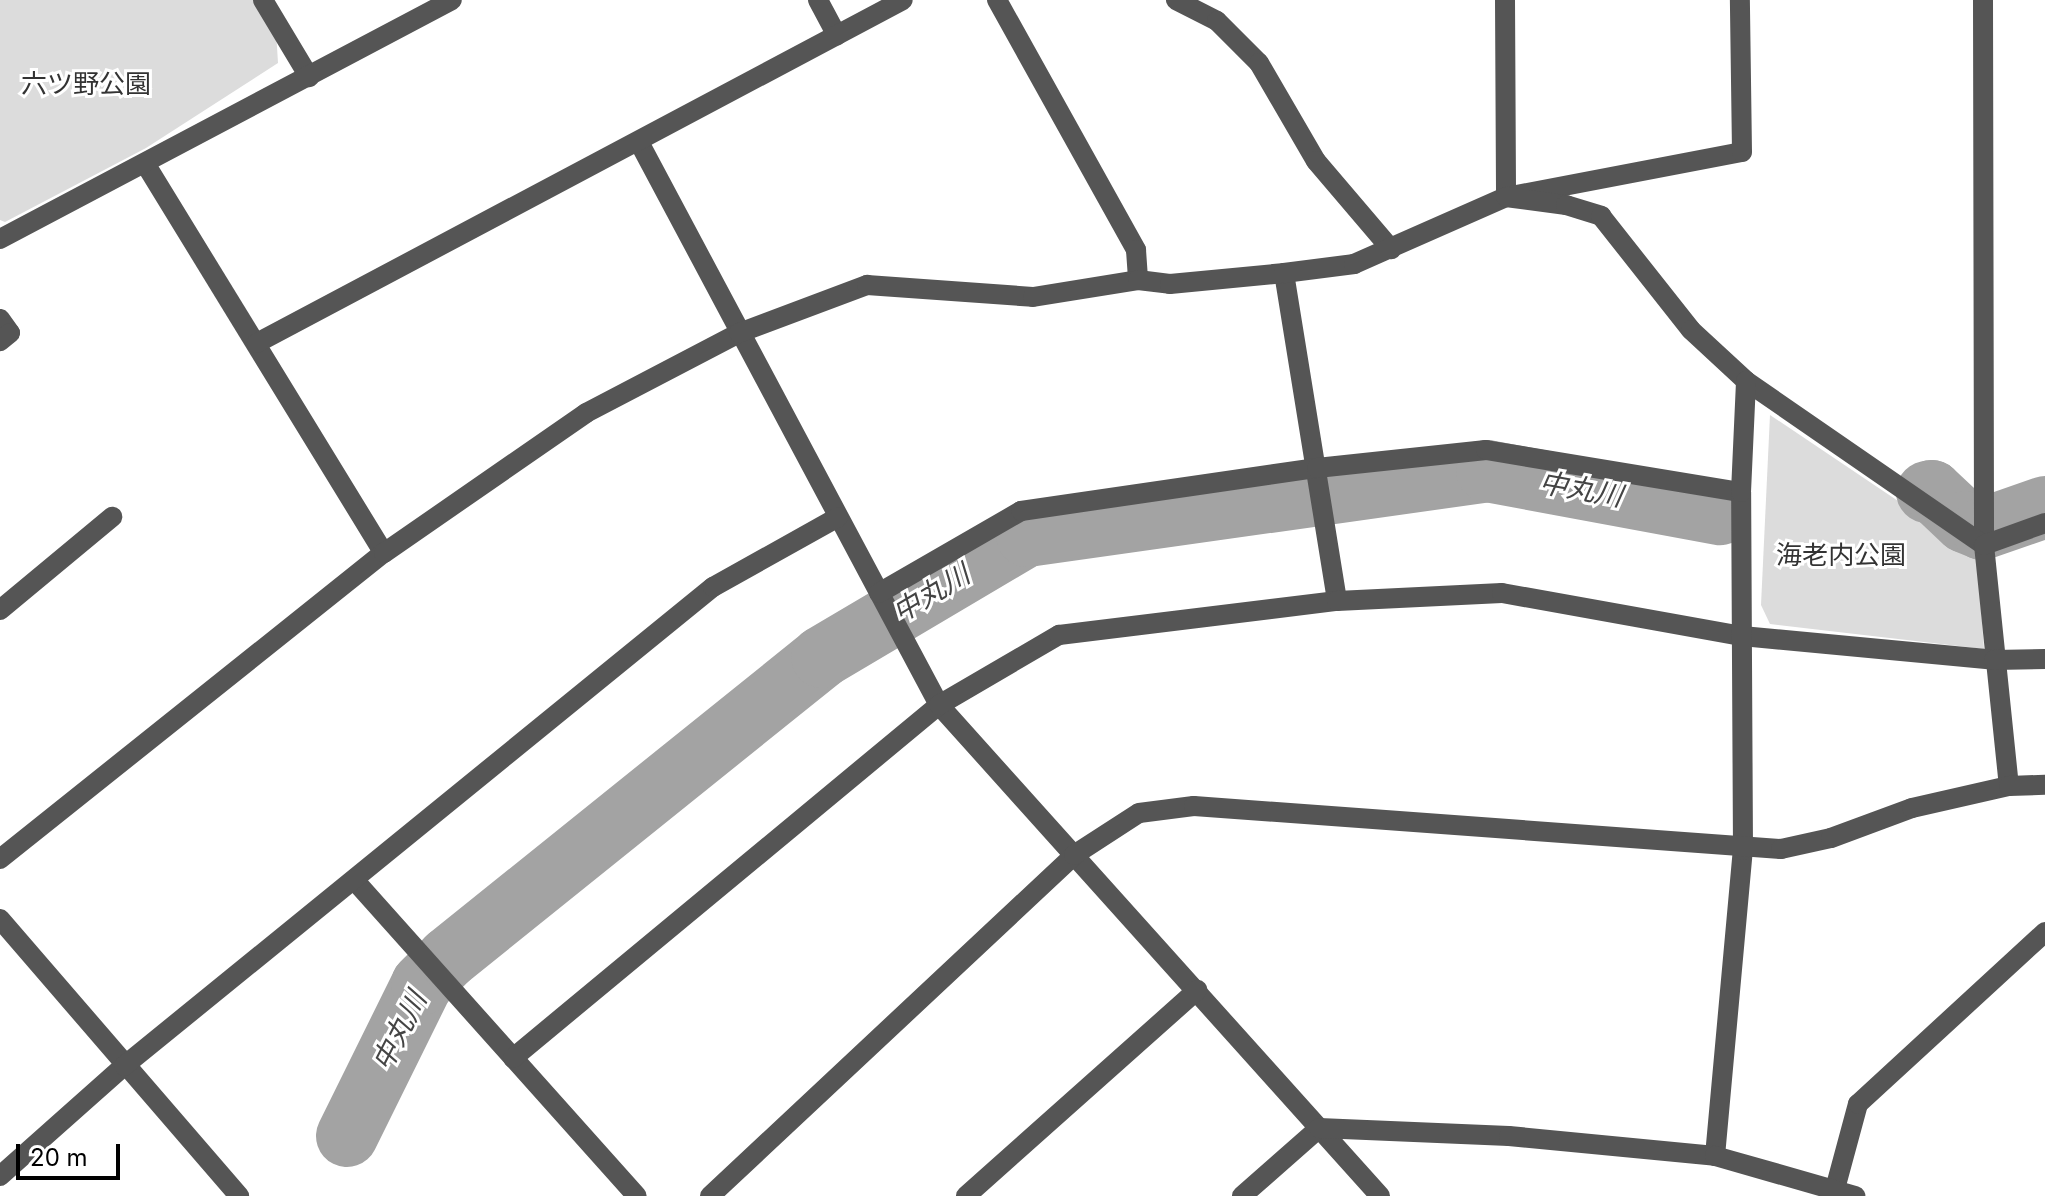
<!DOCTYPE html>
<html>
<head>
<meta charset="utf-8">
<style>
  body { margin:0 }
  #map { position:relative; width:2045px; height:1196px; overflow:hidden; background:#fff; font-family:Inter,"Noto Sans JP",sans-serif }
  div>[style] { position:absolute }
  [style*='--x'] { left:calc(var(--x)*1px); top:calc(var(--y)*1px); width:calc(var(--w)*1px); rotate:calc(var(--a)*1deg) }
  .green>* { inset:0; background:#dcdcdc }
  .river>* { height:62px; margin:-31px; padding:0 31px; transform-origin:31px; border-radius:31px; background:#a3a3a3 }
  .minor>* { height:20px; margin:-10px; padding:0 10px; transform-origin:10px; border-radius:10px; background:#555 }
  span { translate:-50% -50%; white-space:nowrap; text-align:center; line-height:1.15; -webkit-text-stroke:6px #fff; paint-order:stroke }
  .park-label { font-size:26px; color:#333 }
  .water-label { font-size:28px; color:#444; font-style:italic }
  .scale { position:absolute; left:16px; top:1144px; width:104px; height:36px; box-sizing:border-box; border:4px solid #000; border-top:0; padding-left:10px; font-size:24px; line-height:28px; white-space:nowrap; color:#000; -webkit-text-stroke:6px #fff; paint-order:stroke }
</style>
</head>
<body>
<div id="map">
  <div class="green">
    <div style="clip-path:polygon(0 0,257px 0,276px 31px,278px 63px,146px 148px,5px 222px,0 220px)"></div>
    <div style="clip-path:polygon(1770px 415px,1977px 554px,1984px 649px,1770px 624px,1761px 605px)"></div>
  </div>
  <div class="river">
    <div style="--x:1927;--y:492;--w:5;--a:-11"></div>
    <div style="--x:1932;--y:491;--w:45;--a:43.2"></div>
    <div style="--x:1965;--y:522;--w:18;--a:22"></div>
    <div style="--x:1982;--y:529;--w:67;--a:-19.2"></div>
    <div style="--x:347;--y:1136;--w:169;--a:-63.7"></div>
    <div style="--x:422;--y:984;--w:37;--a:-45"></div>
    <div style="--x:448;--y:958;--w:480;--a:-38.8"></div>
    <div style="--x:822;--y:657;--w:238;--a:-30.6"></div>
    <div style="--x:1027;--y:536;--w:465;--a:-8"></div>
    <div style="--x:1487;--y:471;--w:237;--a:10.5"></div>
  </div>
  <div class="minor">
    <div style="--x:263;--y:0;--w:90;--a:59.1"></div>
    <div style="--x:818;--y:0;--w:40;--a:62"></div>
    <div style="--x:997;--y:0;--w:286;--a:60.9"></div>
    <div style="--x:1136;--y:250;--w:30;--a:86"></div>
    <div style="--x:1176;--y:0;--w:46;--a:27.1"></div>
    <div style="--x:1217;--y:21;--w:59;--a:45"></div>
    <div style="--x:1259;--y:63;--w:113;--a:59.8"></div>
    <div style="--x:1316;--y:161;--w:116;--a:49.6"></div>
    <div style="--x:1505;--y:0;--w:197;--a:89.7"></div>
    <div style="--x:1506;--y:197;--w:240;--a:-10.8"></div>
    <div style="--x:1742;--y:152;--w:152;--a:-90.8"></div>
    <div style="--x:1983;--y:0;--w:545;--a:89.89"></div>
    <div style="--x:1984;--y:545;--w:242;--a:84.1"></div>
    <div style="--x:640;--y:144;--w:636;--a:61.94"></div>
    <div style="--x:939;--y:705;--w:660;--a:48.07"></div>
    <div style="--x:146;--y:165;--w:455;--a:58.5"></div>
    <div style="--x:0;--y:239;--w:511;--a:-27.87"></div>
    <div style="--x:1284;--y:273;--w:332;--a:80.8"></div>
    <div style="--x:0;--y:319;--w:17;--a:54"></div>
    <div style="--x:10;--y:333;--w:13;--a:141"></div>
    <div style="--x:257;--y:343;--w:731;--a:-27.97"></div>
    <div style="--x:879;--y:593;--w:164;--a:-30"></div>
    <div style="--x:1021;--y:511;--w:299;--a:-8.3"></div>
    <div style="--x:1317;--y:468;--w:170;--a:-6.1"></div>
    <div style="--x:1486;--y:450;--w:258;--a:9.4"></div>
    <div style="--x:0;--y:610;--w:146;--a:-39.7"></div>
    <div style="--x:0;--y:859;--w:491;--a:-38.6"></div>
    <div style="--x:384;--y:553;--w:246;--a:-34.7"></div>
    <div style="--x:586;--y:413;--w:173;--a:-27.6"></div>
    <div style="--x:739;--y:333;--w:137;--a:-20.6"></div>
    <div style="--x:867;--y:285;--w:166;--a:4.1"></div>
    <div style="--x:1033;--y:297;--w:106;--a:-9.2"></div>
    <div style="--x:1138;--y:280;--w:32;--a:7"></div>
    <div style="--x:1170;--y:284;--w:115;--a:-5.5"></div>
    <div style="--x:1284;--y:273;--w:71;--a:-7.3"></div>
    <div style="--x:1354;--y:264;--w:166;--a:-23.8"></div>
    <div style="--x:1506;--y:197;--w:61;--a:7.6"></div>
    <div style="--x:1566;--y:205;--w:37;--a:17"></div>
    <div style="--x:1601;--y:216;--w:145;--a:51.7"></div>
    <div style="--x:1691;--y:330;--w:75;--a:42.8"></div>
    <div style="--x:1746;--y:381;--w:289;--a:34.6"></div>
    <div style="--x:1984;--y:545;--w:65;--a:-19.8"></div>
    <div style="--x:356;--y:882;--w:421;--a:48.2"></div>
    <div style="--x:0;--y:919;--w:366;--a:49.2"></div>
    <div style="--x:513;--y:1058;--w:553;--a:-39.65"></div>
    <div style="--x:939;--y:705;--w:139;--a:-30.3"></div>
    <div style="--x:1059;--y:635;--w:280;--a:-7"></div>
    <div style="--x:1337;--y:601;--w:165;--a:-2.8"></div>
    <div style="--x:1502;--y:593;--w:244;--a:10.2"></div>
    <div style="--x:1742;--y:636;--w:253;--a:5.4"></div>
    <div style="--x:1994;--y:660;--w:51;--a:-1.1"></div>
    <div style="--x:1715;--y:1156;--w:307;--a:-84.8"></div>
    <div style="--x:1743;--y:850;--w:358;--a:-90.3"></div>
    <div style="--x:1741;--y:492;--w:111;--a:-87.4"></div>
    <div style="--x:0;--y:1176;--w:166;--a:-41.6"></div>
    <div style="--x:124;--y:1066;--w:759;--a:-39.12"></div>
    <div style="--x:713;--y:587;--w:143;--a:-29.2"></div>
    <div style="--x:1835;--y:1189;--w:88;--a:-74.9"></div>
    <div style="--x:1858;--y:1104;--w:254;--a:-42.6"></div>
    <div style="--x:710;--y:1196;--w:499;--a:-43.1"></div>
    <div style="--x:1074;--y:855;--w:77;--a:-32.9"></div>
    <div style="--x:1139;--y:813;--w:55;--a:-7.3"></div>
    <div style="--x:1194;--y:806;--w:589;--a:4.19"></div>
    <div style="--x:1781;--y:849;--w:51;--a:-12.4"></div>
    <div style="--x:1831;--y:838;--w:86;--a:-20.3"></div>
    <div style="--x:1912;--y:808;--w:99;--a:-12.8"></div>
    <div style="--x:2009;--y:786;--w:36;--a:-2"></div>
    <div style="--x:966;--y:1196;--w:310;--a:-41.7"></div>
    <div style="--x:1242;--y:1196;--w:103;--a:-41.4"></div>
    <div style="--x:1319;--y:1128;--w:190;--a:2.4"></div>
    <div style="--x:1509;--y:1136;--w:207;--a:5.5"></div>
    <div style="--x:1715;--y:1156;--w:146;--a:15.9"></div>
  </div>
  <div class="park-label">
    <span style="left:86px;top:84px">六ツ野公園</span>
    <span style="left:1841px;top:555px">海老内公園</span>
  </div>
  <div class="water-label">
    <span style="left:1581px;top:489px;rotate:10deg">中丸川</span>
    <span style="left:931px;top:593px;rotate:-31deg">中丸川</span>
    <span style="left:399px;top:1031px;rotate:-63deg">中丸川</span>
  </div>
  <div class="scale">20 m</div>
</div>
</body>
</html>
